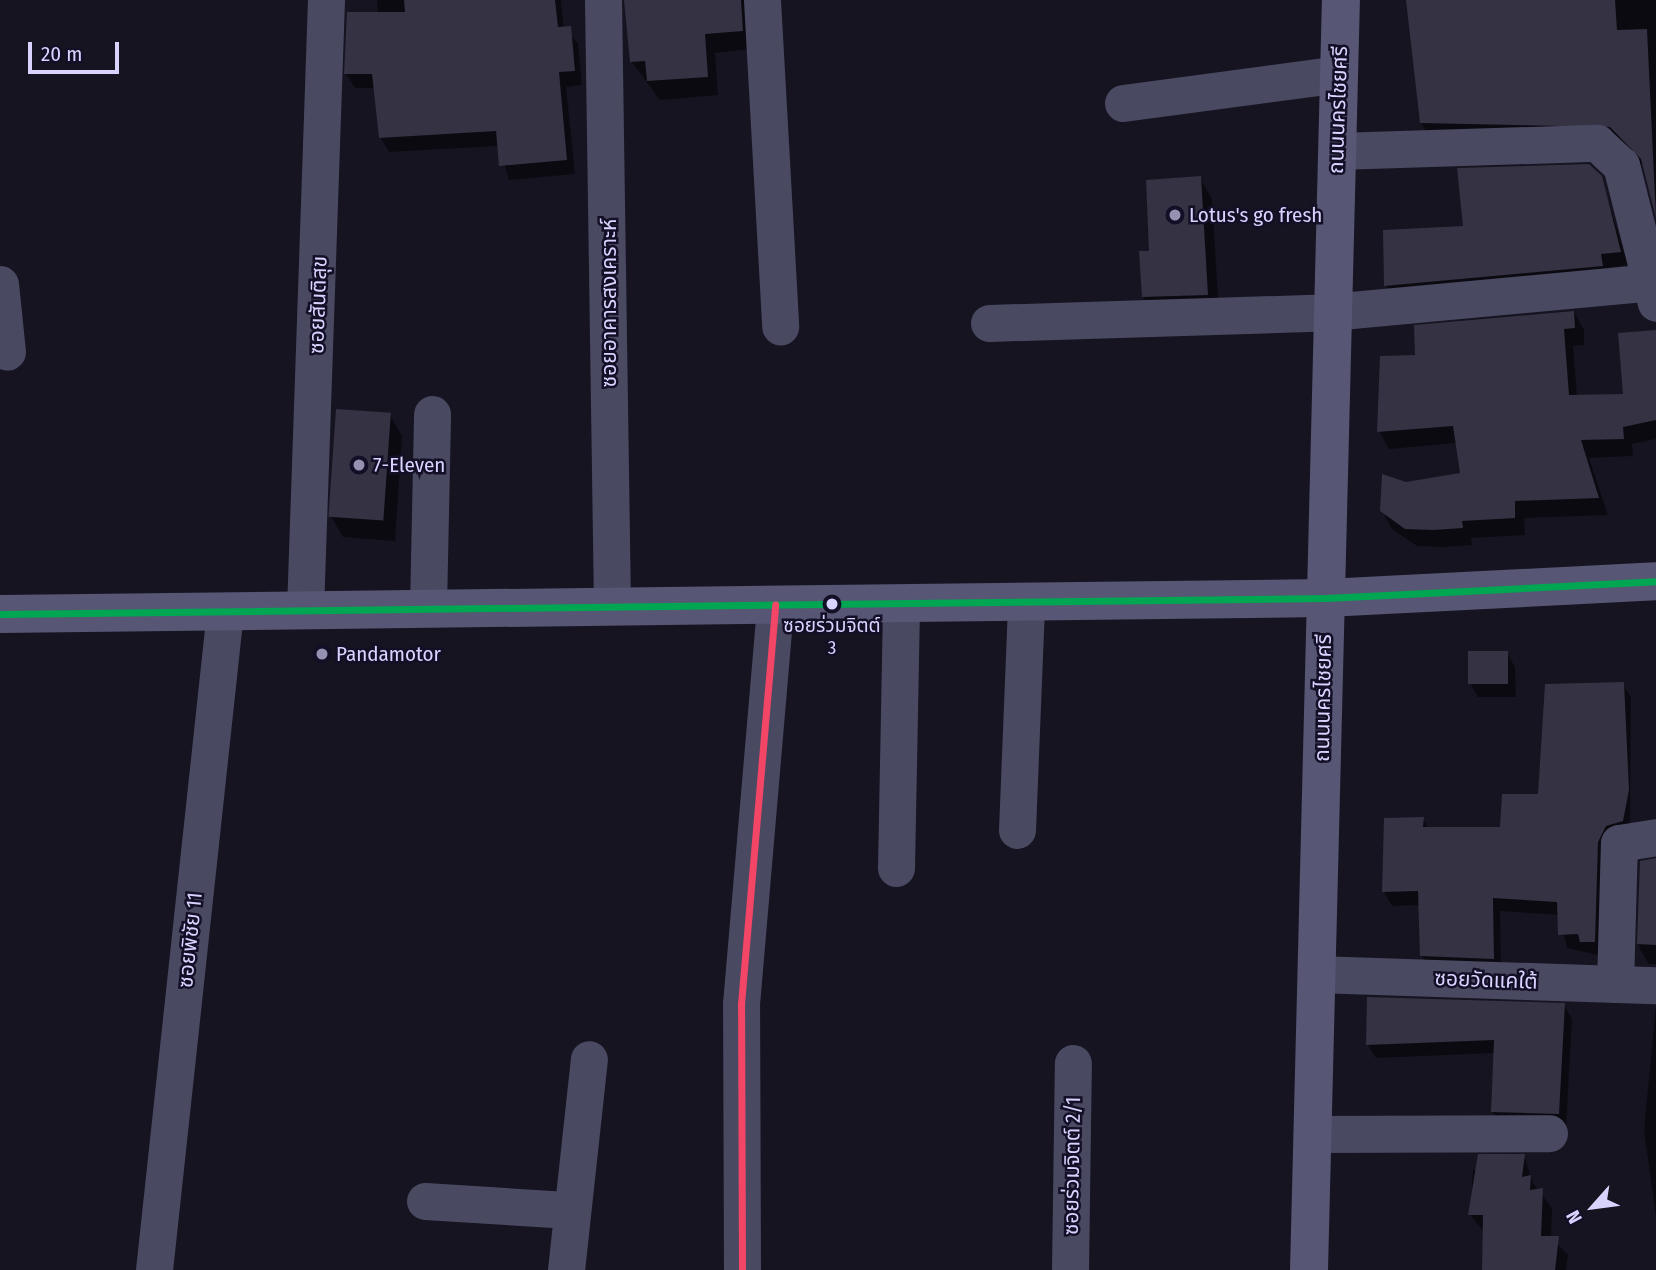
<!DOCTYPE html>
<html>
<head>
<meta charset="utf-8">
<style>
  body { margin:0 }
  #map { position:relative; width:1656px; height:1270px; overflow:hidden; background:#161421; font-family:"Fira Sans Condensed","Noto Sans Thai",sans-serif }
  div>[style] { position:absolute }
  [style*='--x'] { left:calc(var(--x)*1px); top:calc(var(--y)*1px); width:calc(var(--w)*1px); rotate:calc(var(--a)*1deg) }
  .shadow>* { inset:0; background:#0007 }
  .building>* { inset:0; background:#343243; transform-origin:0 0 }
  .street>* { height:37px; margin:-18.5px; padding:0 18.5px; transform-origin:18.5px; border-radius:18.5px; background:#4a4962 }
  .secondary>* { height:38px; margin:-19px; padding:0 19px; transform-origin:19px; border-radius:19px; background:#575674 }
  .bus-1>* { height:7px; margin:-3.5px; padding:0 3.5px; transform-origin:3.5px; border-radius:3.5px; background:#00a651 }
  .bus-2>* { height:7px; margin:-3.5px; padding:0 3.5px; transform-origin:3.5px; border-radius:3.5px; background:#f34667 }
  .dots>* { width:19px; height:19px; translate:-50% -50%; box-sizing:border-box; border:4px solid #130f26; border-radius:50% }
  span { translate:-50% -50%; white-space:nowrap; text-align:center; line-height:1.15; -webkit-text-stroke:5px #130f26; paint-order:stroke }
  .bus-label { font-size:19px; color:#d9d4ff }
  .street-label { font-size:21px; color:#d9d4ff }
  .poi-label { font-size:21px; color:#d9d4ff }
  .left { translate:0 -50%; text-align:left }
  .north { position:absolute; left:1558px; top:1172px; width:70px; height:70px; -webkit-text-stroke:5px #130f26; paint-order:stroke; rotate:242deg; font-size:19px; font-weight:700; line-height:28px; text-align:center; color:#d9d4ff }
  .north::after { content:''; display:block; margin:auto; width:24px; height:32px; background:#d9d4ff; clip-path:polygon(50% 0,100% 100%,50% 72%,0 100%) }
  .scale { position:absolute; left:28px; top:42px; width:91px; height:32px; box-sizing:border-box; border:4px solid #d9d4ff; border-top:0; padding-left:9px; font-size:21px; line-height:24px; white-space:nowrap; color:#d9d4ff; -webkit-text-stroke:5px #130f26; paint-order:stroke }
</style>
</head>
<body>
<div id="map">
  <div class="shadow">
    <div style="clip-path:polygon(377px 0,561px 0,564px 29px,578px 43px,582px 85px,566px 87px,575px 174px,509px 180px,499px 146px,389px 152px,380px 137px,375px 88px,355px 88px,346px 74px,378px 14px)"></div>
    <div style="clip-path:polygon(626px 0,750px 0,753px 49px,715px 53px,718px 95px,660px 100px,632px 62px)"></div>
    <div style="clip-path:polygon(1409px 0,1656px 0,1656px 203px,1646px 169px,1623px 145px,1431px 140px,1421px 123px)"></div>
    <div style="clip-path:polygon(1601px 177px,1628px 265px,1608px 268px,1609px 279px,1394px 299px,1386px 285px,1465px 228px)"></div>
    <div style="clip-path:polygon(1200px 178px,1212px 199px,1219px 315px,1155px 317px,1143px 297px,1151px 252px)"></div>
    <div style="clip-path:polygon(1574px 312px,1584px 330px,1584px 345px,1573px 346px,1577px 396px,1625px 396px,1656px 332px,1656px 439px,1632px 444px,1633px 456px,1589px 458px,1608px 515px,1524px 518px,1525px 535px,1471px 538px,1472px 545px,1444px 547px,1417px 546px,1392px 529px,1382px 511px,1406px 484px,1462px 475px,1457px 443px,1389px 449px,1379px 431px,1417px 356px)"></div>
    <div style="clip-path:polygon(390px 415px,402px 436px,395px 541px,343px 537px,331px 516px)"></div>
    <div style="clip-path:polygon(1507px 653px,1515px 667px,1516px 697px,1478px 697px,1470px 683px)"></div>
    <div style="clip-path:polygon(1623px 684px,1631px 698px,1630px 835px,1602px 956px,1567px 948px,1559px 915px,1500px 911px,1501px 972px,1430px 970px,1422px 956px,1420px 905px,1392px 906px,1384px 892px,1386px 820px,1423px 819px,1429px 829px,1502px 828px,1540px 796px)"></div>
    <div style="clip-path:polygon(1656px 860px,1656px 964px,1649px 964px,1639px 947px,1641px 862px)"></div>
    <div style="clip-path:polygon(1564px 1005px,1572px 1019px,1566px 1128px,1501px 1126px,1493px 1112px,1495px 1053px,1376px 1058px,1368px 1045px)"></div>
    <div style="clip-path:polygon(1656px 1005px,1656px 1217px,1644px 1130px)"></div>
    <div style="clip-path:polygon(1524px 1156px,1533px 1183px,1552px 1208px,1551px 1238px,1568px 1255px,1566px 1270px,1483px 1270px,1484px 1232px,1470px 1215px,1473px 1170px)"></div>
  </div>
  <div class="building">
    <div style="clip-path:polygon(404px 0,555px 0,558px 27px,571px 26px,575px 71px,559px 72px,567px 160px,499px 166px,496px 131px,379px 138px,372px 74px,344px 74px,347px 12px,405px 12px)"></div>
    <div style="clip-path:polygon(624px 0,741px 0,743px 31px,705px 34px,708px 77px,647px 81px,645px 61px,630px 62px)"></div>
    <div style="clip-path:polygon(1406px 0,1615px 0,1617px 30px,1647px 29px,1656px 218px,1641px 159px,1610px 127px,1420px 123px)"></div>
    <div style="clip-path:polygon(1589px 164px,1602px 176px,1621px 252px,1601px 254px,1603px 266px,1384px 286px,1383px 230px,1463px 226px,1457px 168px)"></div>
    <div style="clip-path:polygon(1201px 176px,1208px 295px,1142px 297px,1139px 251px,1149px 251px,1146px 180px)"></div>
    <div style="clip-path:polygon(1574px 311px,1575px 328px,1564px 329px,1569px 395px,1623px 394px,1618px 333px,1656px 330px,1656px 420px,1623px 427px,1624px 439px,1581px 440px,1599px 498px,1515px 501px,1515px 518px,1462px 521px,1463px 528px,1433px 530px,1405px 529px,1380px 511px,1382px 474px,1406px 482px,1460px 473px,1453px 426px,1377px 432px,1380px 356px,1415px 355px,1414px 325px)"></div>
    <div style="left:336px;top:409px;width:55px;height:108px;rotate:4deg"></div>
    <div style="left:1468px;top:651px;width:40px;height:33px"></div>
    <div style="clip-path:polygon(1624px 682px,1629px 790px,1623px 821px,1606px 826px,1598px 842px,1595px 942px,1580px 942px,1578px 934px,1558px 935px,1557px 902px,1493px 898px,1494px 959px,1420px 956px,1418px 891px,1382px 892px,1384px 818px,1424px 817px,1423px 827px,1500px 827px,1502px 794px,1538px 794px,1545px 684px)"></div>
    <div style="clip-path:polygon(1656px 858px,1656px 945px,1637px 944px,1640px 861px)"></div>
    <div style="clip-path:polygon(1367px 997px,1565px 1003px,1559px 1114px,1491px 1112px,1494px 1040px,1366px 1045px)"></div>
    <div style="clip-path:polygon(1478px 1154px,1525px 1154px,1522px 1177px,1531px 1175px,1530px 1190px,1543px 1188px,1541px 1236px,1559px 1236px,1555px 1270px,1482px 1270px,1483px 1215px,1468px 1215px)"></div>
  </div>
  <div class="street">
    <div style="--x:603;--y:0;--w:606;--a:89.15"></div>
    <div style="--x:762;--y:0;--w:327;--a:86.8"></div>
    <div style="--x:1123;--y:103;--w:218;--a:-7.6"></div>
    <div style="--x:1337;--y:151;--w:260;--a:-1.8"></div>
    <div style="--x:1597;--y:143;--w:33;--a:43"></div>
    <div style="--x:1621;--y:165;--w:142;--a:75.8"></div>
    <div style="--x:0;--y:284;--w:68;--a:84.1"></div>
    <div style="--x:989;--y:323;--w:341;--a:-1.8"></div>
    <div style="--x:1330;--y:312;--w:327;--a:-5.3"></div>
    <div style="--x:428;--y:608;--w:194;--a:-88.8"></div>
    <div style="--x:305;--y:610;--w:610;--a:-88.03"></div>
    <div style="--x:1017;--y:830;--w:229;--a:-87.7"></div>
    <div style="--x:896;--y:868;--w:265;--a:-88.9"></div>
    <div style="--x:1316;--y:974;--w:340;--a:1.9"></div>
    <div style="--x:1615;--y:984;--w:141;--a:-88.4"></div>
    <div style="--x:1619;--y:843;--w:37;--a:-9"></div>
    <div style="--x:1312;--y:1134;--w:237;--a:-0.2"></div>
    <div style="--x:425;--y:1201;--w:145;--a:3.6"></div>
    <div style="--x:154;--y:1270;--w:663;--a:-83.85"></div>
    <div style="--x:566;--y:1270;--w:212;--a:-83.8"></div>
    <div style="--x:742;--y:1270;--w:266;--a:-90.2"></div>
    <div style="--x:741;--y:1004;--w:401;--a:-85.1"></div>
    <div style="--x:1070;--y:1270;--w:207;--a:-89.2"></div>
  </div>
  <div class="secondary">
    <div style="--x:0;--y:614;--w:1326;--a:-0.69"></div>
    <div style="--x:1326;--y:598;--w:330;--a:-2.9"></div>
    <div style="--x:1309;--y:1270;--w:1270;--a:-88.56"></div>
  </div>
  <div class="bus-1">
    <div style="--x:0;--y:614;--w:1326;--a:-0.69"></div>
    <div style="--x:1326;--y:598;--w:330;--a:-2.9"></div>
  </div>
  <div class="bus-2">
    <div style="--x:742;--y:1270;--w:266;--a:-90.2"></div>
    <div style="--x:741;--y:1004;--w:401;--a:-85.1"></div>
  </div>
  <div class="dots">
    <div style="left:1175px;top:215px;background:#9591b1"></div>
    <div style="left:359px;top:465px;background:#9591b1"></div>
    <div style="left:832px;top:604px;background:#d9d4ff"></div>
    <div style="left:322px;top:654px;background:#9591b1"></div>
  </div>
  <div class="bus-label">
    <span style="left:832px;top:637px">ซอยร่วมจิตต์<br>3</span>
  </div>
  <div class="street-label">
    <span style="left:1338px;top:110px;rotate:-88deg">ถนนนครไชยศรี</span>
    <span style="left:609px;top:303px;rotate:-90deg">ซอยอาคารสงเคราะห์</span>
    <span style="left:318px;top:305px;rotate:-88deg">ซอยสันติสุข</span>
    <span style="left:1323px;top:698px;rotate:-89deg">ถนนนครไชยศรี</span>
    <span style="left:190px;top:940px;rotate:-84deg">ซอยพิชัย 11</span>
    <span style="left:1486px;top:980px;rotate:2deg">ซอยวัดแคใต้</span>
    <span style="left:1072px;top:1166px;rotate:-89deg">ซอยร่วมจิตต์ 2/1</span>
  </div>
  <div class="poi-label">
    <span class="left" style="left:1189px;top:215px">Lotus's go fresh</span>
    <span class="left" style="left:373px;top:465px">7-Eleven</span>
    <span class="left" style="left:336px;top:654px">Pandamotor</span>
  </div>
  <div class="north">N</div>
  <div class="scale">20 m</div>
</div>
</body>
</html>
